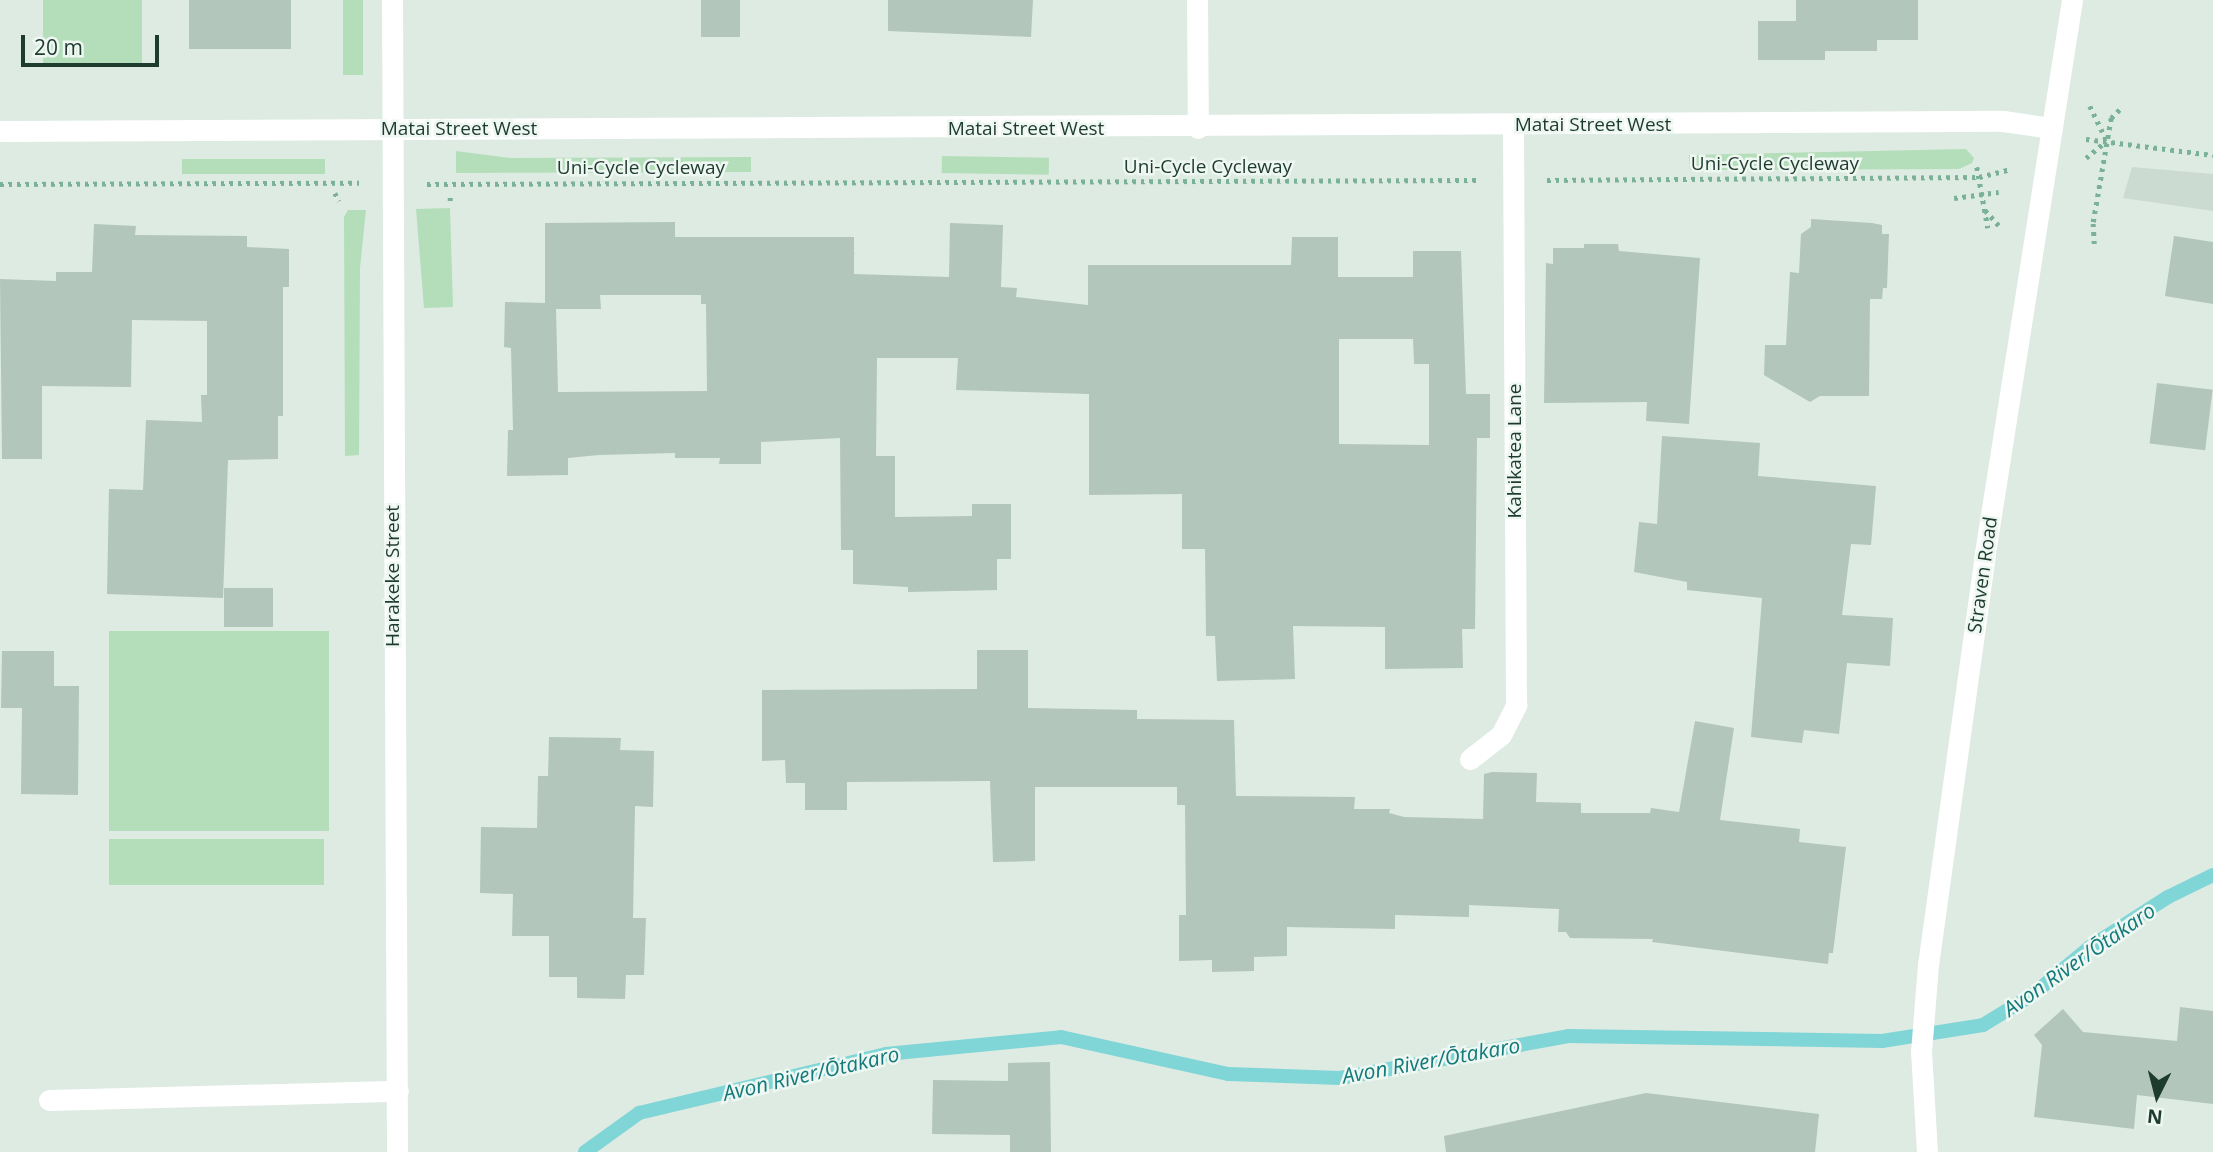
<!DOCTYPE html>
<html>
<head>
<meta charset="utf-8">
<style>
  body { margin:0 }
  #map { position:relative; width:2213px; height:1152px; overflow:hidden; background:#ddebe3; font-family:"Open Sans",sans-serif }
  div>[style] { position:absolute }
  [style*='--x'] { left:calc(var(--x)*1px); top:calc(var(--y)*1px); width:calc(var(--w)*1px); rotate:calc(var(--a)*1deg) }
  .built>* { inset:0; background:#ccdbd1 }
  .green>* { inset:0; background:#b4deb9; transform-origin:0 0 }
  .stream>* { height:14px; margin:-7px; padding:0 7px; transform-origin:7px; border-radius:7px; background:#80d5d6 }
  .building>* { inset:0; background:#b3c6bb; transform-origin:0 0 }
  .path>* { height:4.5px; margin-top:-2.25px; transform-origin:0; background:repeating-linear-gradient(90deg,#7bb198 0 3.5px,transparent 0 8.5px) }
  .service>* { height:21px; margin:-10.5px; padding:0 10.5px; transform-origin:10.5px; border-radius:10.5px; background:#fff }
  .minor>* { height:21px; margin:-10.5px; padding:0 10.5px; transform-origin:10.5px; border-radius:10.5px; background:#fff }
  .secondary>* { height:21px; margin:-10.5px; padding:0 10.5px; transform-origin:10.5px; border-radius:10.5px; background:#fff }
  span { translate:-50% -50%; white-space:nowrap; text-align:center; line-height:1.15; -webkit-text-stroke:5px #eef7f1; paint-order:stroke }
  .street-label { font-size:19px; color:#1e3b2f }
  .water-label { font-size:21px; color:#137a7c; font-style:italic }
  .north { position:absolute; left:2122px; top:1061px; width:70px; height:70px; -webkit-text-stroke:5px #eef7f1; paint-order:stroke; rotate:186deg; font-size:19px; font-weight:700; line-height:28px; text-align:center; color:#1e3b2f }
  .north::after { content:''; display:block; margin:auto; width:24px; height:32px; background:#1e3b2f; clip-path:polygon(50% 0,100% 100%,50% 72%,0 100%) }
  .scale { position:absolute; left:21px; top:35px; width:138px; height:32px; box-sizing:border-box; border:4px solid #1e3b2f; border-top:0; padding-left:9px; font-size:21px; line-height:24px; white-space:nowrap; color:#1e3b2f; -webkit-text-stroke:5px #eef7f1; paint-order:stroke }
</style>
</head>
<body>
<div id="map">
  <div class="built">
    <div style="clip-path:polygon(2132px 167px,2213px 174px,2213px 211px,2123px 198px)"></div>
  </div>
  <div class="green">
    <div style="left:43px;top:0;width:99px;height:67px"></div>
    <div style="left:343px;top:0;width:20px;height:75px"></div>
    <div style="clip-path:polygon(1966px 149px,1974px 158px,1972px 163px,1959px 169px,1690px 170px,1689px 155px)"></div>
    <div style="clip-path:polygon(456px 151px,510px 158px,751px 157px,751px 172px,456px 173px)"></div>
    <div style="left:942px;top:156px;width:107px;height:17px;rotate:1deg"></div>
    <div style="left:182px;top:159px;width:143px;height:15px"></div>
    <div style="clip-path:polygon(450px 208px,453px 307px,424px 308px,416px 209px)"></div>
    <div style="clip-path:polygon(348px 210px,366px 210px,360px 268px,359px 455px,345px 456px,344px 217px)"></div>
    <div style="left:329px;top:631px;width:200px;height:220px;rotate:90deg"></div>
    <div style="left:109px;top:839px;width:215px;height:46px"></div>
  </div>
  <div class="stream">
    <div style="--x:585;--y:1152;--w:67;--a:-35.8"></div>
    <div style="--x:639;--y:1113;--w:254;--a:-13.4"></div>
    <div style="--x:886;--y:1054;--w:176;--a:-5.5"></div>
    <div style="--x:1061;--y:1037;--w:171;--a:12.5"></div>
    <div style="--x:1228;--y:1074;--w:112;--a:2"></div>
    <div style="--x:1340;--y:1078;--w:232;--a:-10.4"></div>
    <div style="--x:1568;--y:1036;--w:314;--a:0.9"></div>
    <div style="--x:1882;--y:1041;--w:102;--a:-9"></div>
    <div style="--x:1983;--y:1025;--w:57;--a:-31.5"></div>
    <div style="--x:2032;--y:995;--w:75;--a:-39.6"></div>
    <div style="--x:2090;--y:947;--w:93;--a:-32.7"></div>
    <div style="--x:2168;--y:897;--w:50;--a:-26.1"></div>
  </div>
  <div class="building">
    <div style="left:189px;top:0;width:102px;height:49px"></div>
    <div style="left:701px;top:0;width:39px;height:37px"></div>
    <div style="clip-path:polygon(888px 0,1033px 0,1031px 37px,888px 31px)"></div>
    <div style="clip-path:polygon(1796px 0,1918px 0,1918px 40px,1877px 40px,1877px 51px,1825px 51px,1825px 60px,1758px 60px,1758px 21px,1796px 21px)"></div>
    <div style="clip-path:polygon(1811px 219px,1872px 223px,1882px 225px,1882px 234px,1889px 234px,1887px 288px,1883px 288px,1882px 299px,1870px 299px,1869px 396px,1820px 396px,1810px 402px,1764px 375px,1765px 345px,1786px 345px,1790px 272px,1799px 273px,1801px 234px,1811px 227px)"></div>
    <div style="clip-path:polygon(evenodd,675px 222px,675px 237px,854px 237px,854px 274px,949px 277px,950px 223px,1003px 225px,1001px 287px,1017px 288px,1016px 297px,1088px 305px,1088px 265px,1291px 265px,1292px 237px,1338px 237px,1338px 277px,1413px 277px,1413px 251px,1461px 251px,1466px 394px,1490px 394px,1490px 438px,1477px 438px,1475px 629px,1462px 629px,1463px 668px,1385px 669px,1385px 627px,1293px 626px,1295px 679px,1217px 681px,1215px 636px,1206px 636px,1205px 549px,1182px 549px,1182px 494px,1089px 495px,1089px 394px,956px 390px,958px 358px,877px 358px,876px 456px,895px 456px,895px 517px,972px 516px,972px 504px,1011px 504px,1011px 559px,997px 559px,997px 590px,908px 592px,908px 587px,853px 584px,853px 550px,841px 550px,840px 438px,761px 442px,761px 464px,719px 464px,720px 458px,675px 458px,675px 453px,599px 455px,568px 458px,568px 475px,507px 476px,508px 430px,513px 430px,511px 348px,504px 347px,505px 302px,545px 303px,545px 223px,675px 222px,600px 295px,701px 295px,701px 304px,706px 304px,707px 391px,558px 392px,556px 309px,601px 309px,600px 295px,675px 222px,1339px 339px,1413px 339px,1414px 364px,1429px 364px,1429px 445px,1339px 444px,1339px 339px)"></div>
    <div style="clip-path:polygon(94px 224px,136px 226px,135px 235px,247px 236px,247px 247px,289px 249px,289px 287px,283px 287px,283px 416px,278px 416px,278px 459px,228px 460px,223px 598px,107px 594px,109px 489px,143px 490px,146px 420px,202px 422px,201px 395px,207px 395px,207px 321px,132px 320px,131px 387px,42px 386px,42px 459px,2px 459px,0 279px,56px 281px,56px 272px,92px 272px)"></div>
    <div style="clip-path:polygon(2174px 236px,2213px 242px,2213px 304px,2165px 296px)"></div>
    <div style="clip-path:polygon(1584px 244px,1618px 244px,1619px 251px,1700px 258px,1689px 424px,1646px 421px,1647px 402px,1544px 403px,1546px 263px,1553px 264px,1553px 248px,1584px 248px)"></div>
    <div style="left:2157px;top:383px;width:56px;height:61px;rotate:7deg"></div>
    <div style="clip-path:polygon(1662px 436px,1760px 443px,1758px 476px,1876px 486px,1871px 545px,1851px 544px,1842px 615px,1893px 618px,1890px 666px,1847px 663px,1839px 734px,1804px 730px,1802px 743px,1751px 737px,1762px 598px,1687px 590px,1687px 582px,1634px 572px,1639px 522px,1657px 524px)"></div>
    <div style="left:224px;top:588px;width:49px;height:39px"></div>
    <div style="clip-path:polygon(977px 650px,1028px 650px,1028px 708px,1137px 710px,1137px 719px,1234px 720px,1236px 796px,1355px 797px,1354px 809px,1390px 809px,1389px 813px,1404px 817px,1483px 819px,1484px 774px,1492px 772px,1537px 773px,1536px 802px,1581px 803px,1581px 813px,1650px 813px,1651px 808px,1679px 812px,1695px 721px,1734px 728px,1720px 820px,1800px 829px,1799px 842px,1846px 847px,1833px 953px,1829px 953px,1828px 964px,1652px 942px,1653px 939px,1570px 938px,1566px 932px,1558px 932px,1559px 909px,1469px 905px,1469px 917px,1395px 915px,1395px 929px,1287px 927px,1287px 956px,1254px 957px,1254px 971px,1212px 972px,1212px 960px,1179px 961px,1179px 915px,1186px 915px,1185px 805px,1177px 805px,1177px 787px,1035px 787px,1035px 861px,993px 862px,990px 781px,847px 782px,847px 810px,805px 810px,805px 783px,786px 783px,785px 760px,762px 761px,762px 690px,977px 689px)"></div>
    <div style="clip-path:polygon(2px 651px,54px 651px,54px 686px,79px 686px,78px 795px,21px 794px,22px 708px,1px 708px)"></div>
    <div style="clip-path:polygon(549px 737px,621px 738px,620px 750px,654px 751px,653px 807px,635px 806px,633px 918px,646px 918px,644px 975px,626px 975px,625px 999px,577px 998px,577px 977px,549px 977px,549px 936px,512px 936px,513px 894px,480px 893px,481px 827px,537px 828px,538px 776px,548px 776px)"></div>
    <div style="clip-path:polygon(2180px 1007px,2213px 1011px,2213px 1104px,2137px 1095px,2134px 1129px,2034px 1117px,2042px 1045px,2034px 1035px,2063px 1009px,2083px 1032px,2177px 1041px)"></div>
    <div style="clip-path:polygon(1050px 1062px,1051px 1152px,1010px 1152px,1010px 1135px,932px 1134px,933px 1080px,1008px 1081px,1008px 1063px)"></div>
    <div style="clip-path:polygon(1646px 1093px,1819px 1114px,1815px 1152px,1446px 1152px,1444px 1136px)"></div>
  </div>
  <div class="path">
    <div style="--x:2090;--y:106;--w:37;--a:64"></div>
    <div style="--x:2086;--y:139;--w:128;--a:7.2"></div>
    <div style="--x:2086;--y:158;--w:26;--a:-40"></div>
    <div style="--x:1977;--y:167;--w:62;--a:79.8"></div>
    <div style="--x:1547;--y:180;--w:432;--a:-0.4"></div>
    <div style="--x:1979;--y:177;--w:32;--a:-14"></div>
    <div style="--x:0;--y:184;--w:359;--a:-0.2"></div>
    <div style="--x:427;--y:184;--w:1052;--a:-0.22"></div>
    <div style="--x:335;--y:193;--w:9;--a:63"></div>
    <div style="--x:1954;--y:198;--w:45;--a:-7.6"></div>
    <div style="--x:450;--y:201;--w:8;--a:-90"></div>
    <div style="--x:1985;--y:210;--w:24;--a:48"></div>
    <div style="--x:2094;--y:244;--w:22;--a:-93"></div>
    <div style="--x:2093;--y:222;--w:106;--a:-80.2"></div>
    <div style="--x:2111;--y:118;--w:14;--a:-45"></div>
  </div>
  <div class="service">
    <div style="--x:49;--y:1100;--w:349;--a:-1.5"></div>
  </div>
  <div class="minor">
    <div style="--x:392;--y:0;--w:1152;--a:89.75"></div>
    <div style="--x:1197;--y:0;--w:128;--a:89.6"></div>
    <div style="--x:0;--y:131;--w:2003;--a:-0.29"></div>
    <div style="--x:2003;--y:121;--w:49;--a:8.3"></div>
    <div style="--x:1470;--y:759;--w:39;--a:-38"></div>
    <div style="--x:1501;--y:735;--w:34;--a:-63"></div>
    <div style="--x:1516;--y:705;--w:580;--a:-90.3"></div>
  </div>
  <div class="secondary">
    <div style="--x:1927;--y:1152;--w:100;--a:-93.4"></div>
    <div style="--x:1921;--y:1052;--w:87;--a:-85.4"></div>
    <div style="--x:1928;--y:965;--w:416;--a:-82.1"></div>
    <div style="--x:1985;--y:553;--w:560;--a:-81.06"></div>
  </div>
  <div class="street-label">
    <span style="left:1593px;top:125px">Matai Street West</span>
    <span style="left:459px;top:129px">Matai Street West</span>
    <span style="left:1026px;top:129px">Matai Street West</span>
    <span style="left:1775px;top:164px">Uni-Cycle Cycleway</span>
    <span style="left:1208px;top:167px">Uni-Cycle Cycleway</span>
    <span style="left:641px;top:168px">Uni-Cycle Cycleway</span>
    <span style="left:1515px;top:451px;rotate:-90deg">Kahikatea Lane</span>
    <span style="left:1983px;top:575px;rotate:-82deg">Straven Road</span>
    <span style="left:393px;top:576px;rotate:-90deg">Harakeke Street</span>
  </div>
  <div class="water-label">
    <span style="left:2079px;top:959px;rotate:-35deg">Avon River/Ōtakaro</span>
    <span style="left:1431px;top:1060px;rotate:-10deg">Avon River/Ōtakaro</span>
    <span style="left:811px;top:1073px;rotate:-13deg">Avon River/Ōtakaro</span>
  </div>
  <div class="north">N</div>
  <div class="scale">20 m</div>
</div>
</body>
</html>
